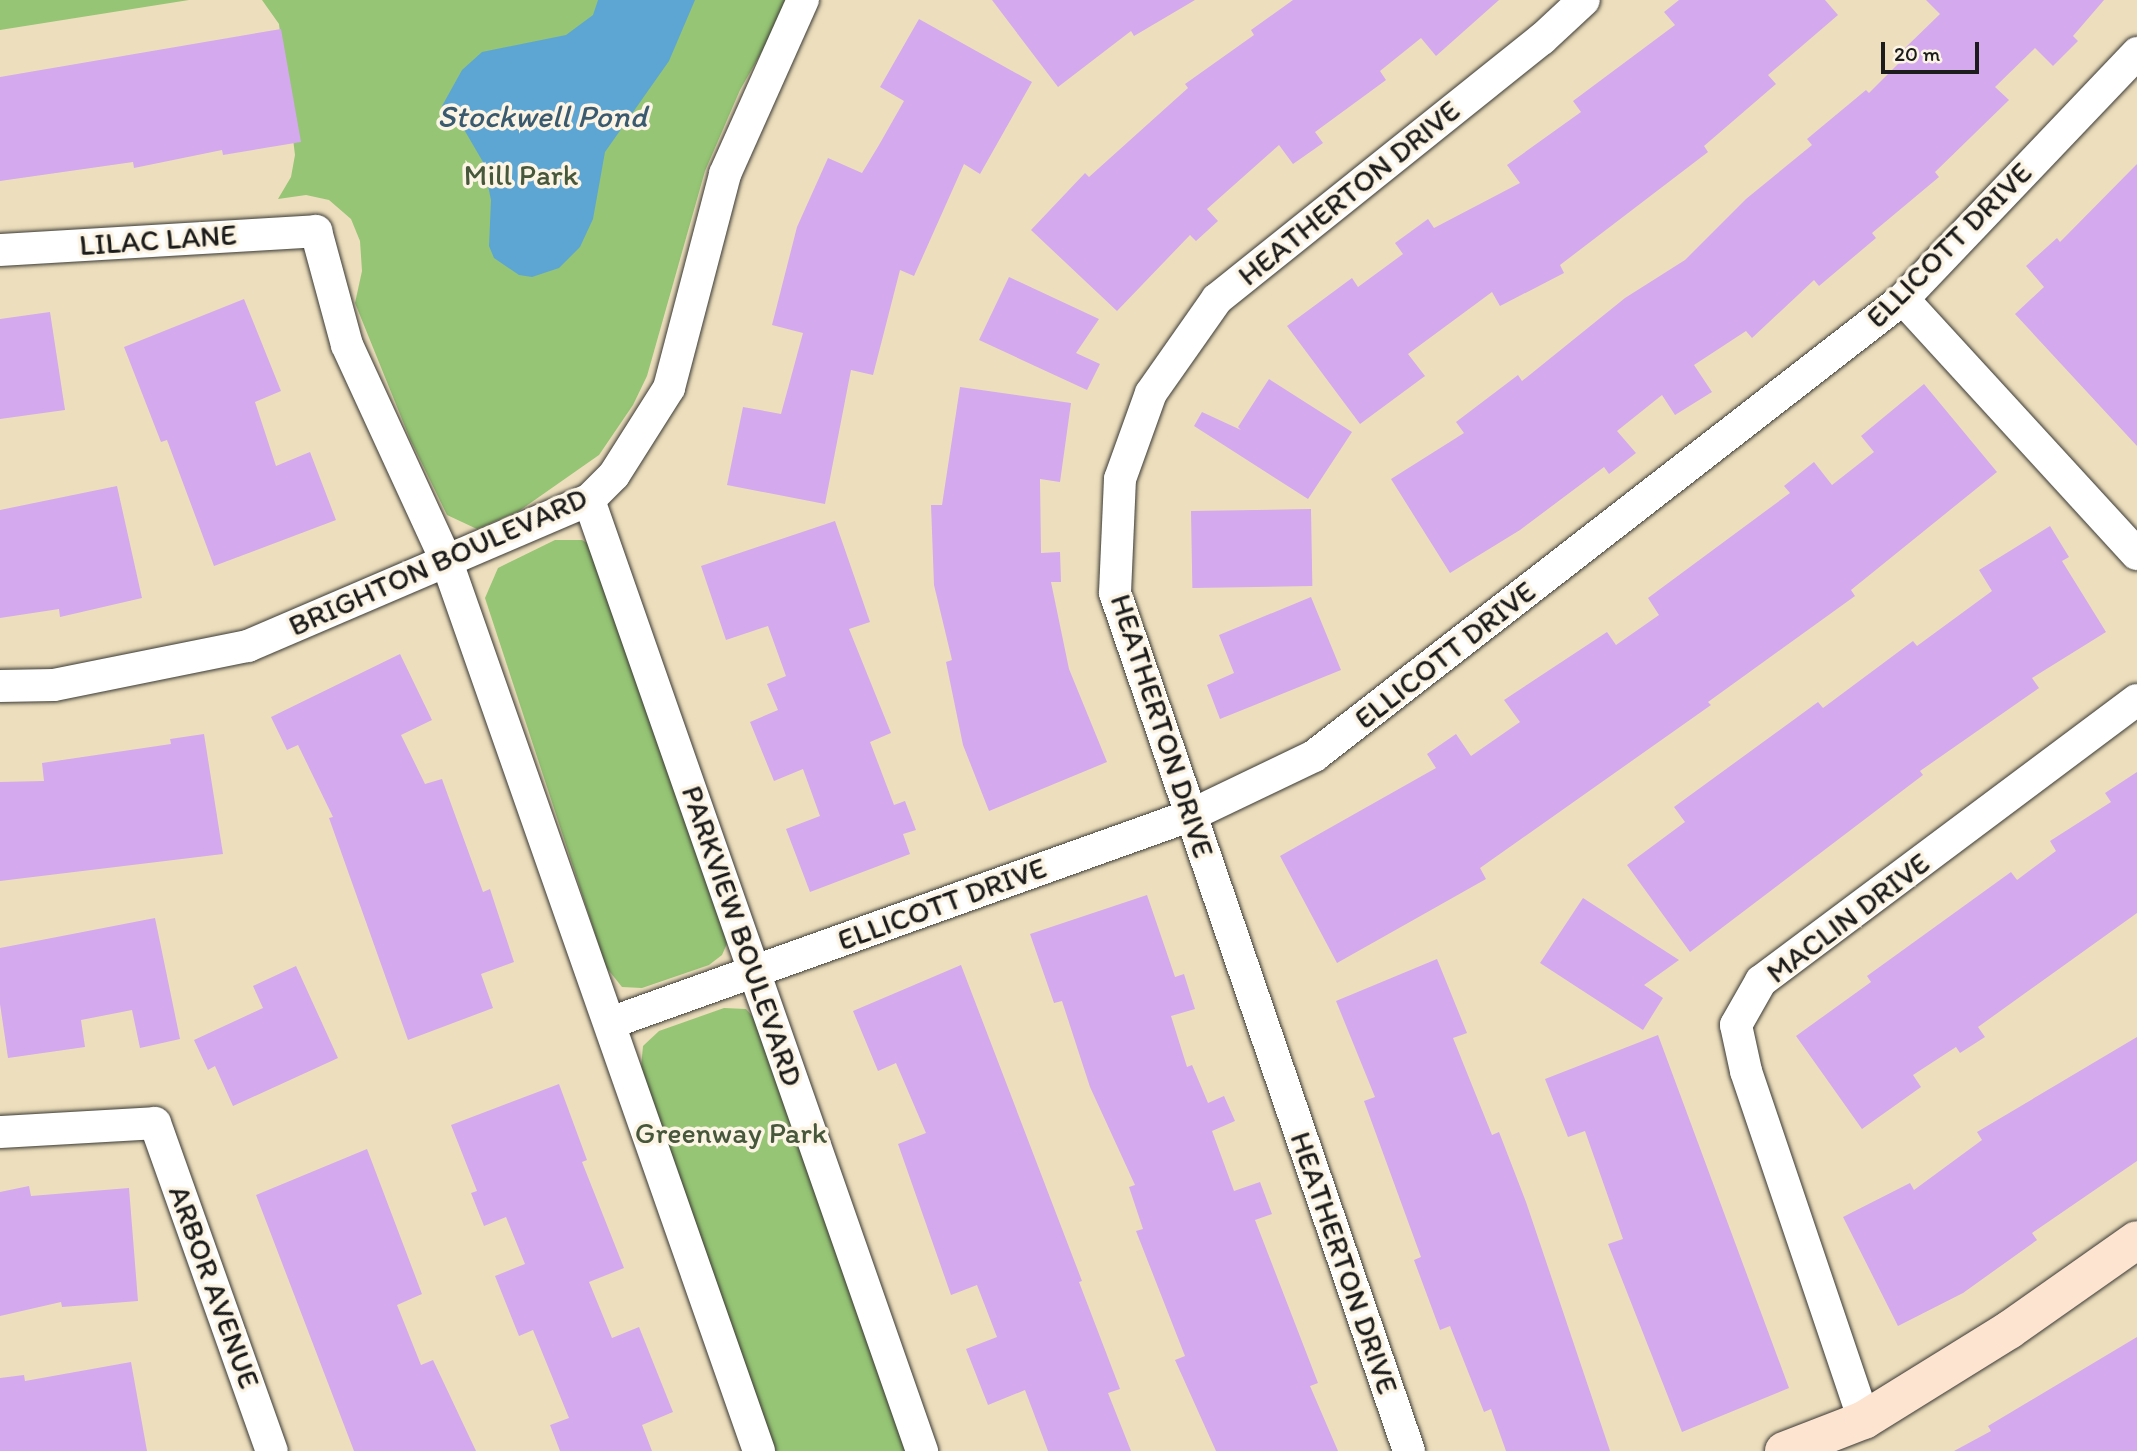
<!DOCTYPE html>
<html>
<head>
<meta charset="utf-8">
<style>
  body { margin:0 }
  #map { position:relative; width:2137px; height:1451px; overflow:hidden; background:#eddfbd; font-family:Itim,sans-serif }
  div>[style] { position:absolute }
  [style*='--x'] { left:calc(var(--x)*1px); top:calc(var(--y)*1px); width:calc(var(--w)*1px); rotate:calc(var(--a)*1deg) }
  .green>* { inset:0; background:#96c575 }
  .water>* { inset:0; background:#5da6d4 }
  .building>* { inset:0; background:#d4a9ee; transform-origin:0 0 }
  .roads { filter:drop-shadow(0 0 2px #3b3934) drop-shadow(0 0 2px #3b3934) }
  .street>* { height:32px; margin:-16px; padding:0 16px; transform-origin:16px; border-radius:16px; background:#fff }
  .secondary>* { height:38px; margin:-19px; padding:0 19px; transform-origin:19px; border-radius:19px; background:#fde4d1 }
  span { translate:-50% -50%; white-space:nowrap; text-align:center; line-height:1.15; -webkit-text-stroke:7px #fcf5e5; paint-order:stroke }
  .park-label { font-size:30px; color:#47573b }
  .street-label { font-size:30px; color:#1c1c1c }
  .water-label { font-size:32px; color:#395a6f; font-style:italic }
  .scale { position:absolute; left:1881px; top:42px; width:98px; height:32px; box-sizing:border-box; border:4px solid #1c1c1c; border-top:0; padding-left:9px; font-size:21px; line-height:24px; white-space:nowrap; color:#1c1c1c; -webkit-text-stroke:5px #fcf5e5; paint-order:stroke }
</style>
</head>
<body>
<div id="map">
  <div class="green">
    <div style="clip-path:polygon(0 0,189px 0,0 30px)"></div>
    <div style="clip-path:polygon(262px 0,786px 0,786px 9px,740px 90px,705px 171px,647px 376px,633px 405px,599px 455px,519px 511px,477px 529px,447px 515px,410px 439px,355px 303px,362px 271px,360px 241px,351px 219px,329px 200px,306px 195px,278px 199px,291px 177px,295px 155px,279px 24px)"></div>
    <div style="clip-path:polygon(555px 540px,582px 540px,598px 550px,729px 939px,722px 955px,709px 965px,642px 988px,622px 987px,606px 967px,485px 598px,498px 568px)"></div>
    <div style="clip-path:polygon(724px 1008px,746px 1009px,759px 1024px,909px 1451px,776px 1451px,641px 1068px,643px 1046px,659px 1031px)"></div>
  </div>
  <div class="water">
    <div style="clip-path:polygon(598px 0,695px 0,669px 61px,605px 152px,593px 219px,580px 247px,559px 268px,532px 277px,519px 275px,494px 258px,489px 246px,491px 200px,483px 162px,462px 126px,442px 106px,462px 70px,482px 52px,566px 35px,593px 15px)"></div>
  </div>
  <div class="building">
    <div style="clip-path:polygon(992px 0,1195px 0,1134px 36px,1131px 31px,1058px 87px)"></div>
    <div style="clip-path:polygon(1293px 0,1499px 0,1436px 56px,1421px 38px,1380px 71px,1386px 80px,1315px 132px,1323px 143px,1293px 164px,1279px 145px,1207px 209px,1218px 221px,1196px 241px,1190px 235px,1117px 311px,1031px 230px,1085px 173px,1089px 177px,1188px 88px,1185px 84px,1254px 35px,1251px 30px)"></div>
    <div style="clip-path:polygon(1679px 0,1825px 0,1838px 15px,1768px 75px,1776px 84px,1704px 146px,1708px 152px,1560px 265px,1564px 273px,1500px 306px,1492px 292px,1408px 354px,1425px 376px,1360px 424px,1287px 326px,1352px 278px,1358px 287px,1403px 254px,1395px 243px,1428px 219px,1434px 228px,1520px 183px,1507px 165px,1581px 112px,1573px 101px,1675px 25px,1664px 12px)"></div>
    <div style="clip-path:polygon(1926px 0,2104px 0,2073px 36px,2078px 41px,2053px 66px,2035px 48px,1995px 87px,2009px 100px,1935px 172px,1939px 177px,1872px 233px,1876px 238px,1819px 286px,1814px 280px,1752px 338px,1746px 331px,1694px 365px,1712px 392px,1675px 415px,1662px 395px,1617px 431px,1636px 453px,1609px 474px,1604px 467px,1520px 530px,1450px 573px,1391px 479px,1464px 433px,1456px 422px,1518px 375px,1522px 381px,1625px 298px,1685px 260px,1746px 199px,1812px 145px,1807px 139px,1866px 90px,1869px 93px,1909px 53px,1904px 49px,1940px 14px)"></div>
    <div style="clip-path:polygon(919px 19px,1032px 82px,980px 174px,964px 164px,914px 276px,900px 270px,873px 375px,851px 370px,825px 504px,727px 485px,743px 407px,781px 414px,803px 333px,772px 325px,797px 227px,828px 158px,862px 173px,879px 145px,904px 101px,880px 87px)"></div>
    <div style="clip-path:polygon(281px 29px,301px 142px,223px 155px,222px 150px,134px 168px,133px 162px,0 181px,0 77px)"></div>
    <div style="clip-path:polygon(2137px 164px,2137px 446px,2015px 314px,2044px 287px,2026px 266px,2057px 238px,2060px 242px)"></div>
    <div style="clip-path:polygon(1009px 277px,1099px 319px,1076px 353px,1100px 364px,1087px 390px,979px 340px)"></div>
    <div style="clip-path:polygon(244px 299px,281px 391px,255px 402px,276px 466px,310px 452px,336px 520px,214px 566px,167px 440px,161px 442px,124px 347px)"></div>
    <div style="clip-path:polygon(50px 312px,65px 410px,0 419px,0 319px)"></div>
    <div style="clip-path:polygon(1269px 379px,1352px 432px,1308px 499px,1194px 426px,1202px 412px,1241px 430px,1238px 427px)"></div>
    <div style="clip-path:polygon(1924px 384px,1997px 472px,1851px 590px,1855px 596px,1708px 702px,1711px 705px,1480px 868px,1486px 879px,1337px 963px,1280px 856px,1436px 768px,1427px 754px,1456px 734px,1471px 756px,1520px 722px,1504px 700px,1607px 632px,1616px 645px,1659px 615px,1648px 598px,1790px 493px,1784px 486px,1814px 462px,1832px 485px,1874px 452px,1861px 436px)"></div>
    <div style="clip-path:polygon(960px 387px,1071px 403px,1060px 482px,1040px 479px,1041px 553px,1060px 552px,1061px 582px,1051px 582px,1069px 669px,1107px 762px,989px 811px,963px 745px,946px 662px,952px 660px,934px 585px,931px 505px,942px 505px)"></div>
    <div style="clip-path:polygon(117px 486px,142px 598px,60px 617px,59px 609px,0 618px,0 510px)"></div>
    <div style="left:1311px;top:509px;width:77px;height:120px;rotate:89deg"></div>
    <div style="clip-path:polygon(835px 521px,870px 622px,849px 629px,891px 733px,870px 742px,894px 805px,905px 801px,916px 830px,903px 834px,910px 854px,810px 892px,786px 829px,820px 816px,803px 769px,774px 781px,750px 722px,778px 710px,767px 684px,786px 676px,768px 626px,726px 640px,701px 566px)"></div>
    <div style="clip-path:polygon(2050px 526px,2069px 557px,2062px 561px,2106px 632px,2032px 678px,2039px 688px,1920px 771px,1923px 775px,1690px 952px,1627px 865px,1685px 822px,1674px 807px,1818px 702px,1823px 708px,1913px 641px,1917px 646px,1992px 591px,1979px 570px)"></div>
    <div style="clip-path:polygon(1311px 597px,1341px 670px,1220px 719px,1207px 685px,1234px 673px,1219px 635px)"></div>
    <div style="clip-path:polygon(400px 654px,432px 720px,401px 735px,425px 784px,442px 779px,483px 892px,490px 889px,514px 962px,481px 974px,493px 1008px,408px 1040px,329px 818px,333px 817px,298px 745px,287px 750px,271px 717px)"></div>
    <div style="clip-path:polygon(204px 734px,223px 854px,0 881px,0 782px,44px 781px,42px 763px,171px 744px,170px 739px)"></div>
    <div style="clip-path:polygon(2137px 772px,2137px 913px,1978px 1027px,1985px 1037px,1960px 1053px,1956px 1047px,1913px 1075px,1921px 1087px,1862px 1129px,1796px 1036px,1871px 982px,1867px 976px,2011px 872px,2017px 880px,2056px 851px,2050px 841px,2111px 802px,2105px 793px)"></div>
    <div style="clip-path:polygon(1147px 895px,1175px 977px,1184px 974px,1195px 1009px,1171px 1016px,1187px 1067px,1192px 1065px,1208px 1103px,1224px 1096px,1235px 1121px,1212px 1131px,1234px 1191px,1260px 1182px,1272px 1214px,1255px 1220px,1318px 1383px,1310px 1386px,1338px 1451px,1216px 1451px,1175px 1360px,1185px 1356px,1136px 1231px,1143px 1229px,1129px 1187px,1135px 1185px,1090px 1087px,1062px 1001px,1054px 1003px,1030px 934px)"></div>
    <div style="clip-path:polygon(1583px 898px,1679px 960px,1644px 985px,1663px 998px,1643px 1030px,1540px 963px)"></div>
    <div style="clip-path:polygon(155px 918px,180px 1039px,140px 1048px,132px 1010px,81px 1020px,85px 1047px,8px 1058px,0 1004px,0 948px)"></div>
    <div style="clip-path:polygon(1437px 959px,1467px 1033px,1453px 1038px,1492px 1135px,1499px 1132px,1526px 1202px,1610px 1451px,1506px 1451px,1491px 1409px,1484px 1412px,1450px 1326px,1440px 1330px,1414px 1260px,1421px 1257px,1364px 1101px,1375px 1097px,1336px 1001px)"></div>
    <div style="clip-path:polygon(961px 965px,1082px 1281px,1079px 1282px,1120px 1389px,1108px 1393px,1131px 1451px,1048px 1451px,1025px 1390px,988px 1405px,966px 1349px,997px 1337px,977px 1285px,951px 1295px,898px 1144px,926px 1133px,896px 1063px,878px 1071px,853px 1011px)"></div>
    <div style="clip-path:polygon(296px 966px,338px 1058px,233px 1106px,215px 1066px,208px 1070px,194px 1040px,263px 1008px,253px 986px)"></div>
    <div style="clip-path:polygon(1658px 1035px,1789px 1388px,1682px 1432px,1608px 1244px,1623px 1239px,1585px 1131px,1568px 1137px,1545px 1079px)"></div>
    <div style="clip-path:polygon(2137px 1037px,2137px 1161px,2032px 1233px,2037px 1240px,1963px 1293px,1898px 1326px,1843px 1217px,1910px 1183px,1914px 1190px,1982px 1140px,1977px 1132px)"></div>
    <div style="clip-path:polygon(559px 1084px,587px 1160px,582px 1162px,624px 1268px,589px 1282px,612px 1338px,639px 1327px,673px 1412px,642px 1425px,652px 1451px,560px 1451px,550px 1425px,569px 1418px,533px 1330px,519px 1336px,495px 1276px,525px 1264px,506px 1217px,484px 1226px,471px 1193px,477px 1191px,451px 1125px)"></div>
    <div style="clip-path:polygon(367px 1149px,422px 1294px,397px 1305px,421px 1365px,433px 1360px,476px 1451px,354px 1451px,256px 1195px)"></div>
    <div style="clip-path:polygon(29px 1186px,31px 1196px,129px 1188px,138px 1301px,62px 1307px,61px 1302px,0 1316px,0 1192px)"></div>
    <div style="clip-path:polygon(2137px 1337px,2137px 1451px,1954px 1451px,1991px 1431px,1988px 1426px)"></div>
    <div style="clip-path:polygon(131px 1362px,147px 1451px,0 1451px,0 1378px,24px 1375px,25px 1381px)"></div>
  </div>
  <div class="roads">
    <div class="street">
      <div style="--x:0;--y:250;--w:317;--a:-3.4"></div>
      <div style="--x:316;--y:231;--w:118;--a:74.8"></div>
      <div style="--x:347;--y:345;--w:239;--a:65.3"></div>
      <div style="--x:447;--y:562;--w:942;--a:70.66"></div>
      <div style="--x:1903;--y:299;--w:346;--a:47.5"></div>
      <div style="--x:589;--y:500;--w:1008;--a:70.7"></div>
      <div style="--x:0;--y:686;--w:54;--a:-1.1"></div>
      <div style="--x:54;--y:685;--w:198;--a:-11.4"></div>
      <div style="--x:248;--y:646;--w:371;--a:-23.2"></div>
      <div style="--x:589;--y:500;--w:35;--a:-45"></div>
      <div style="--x:614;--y:475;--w:103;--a:-57.7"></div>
      <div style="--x:669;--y:388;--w:221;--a:-75.3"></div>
      <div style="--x:725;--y:174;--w:191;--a:-65.9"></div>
      <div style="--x:610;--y:1023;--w:615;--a:-19.67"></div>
      <div style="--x:1189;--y:816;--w:139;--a:-25.6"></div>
      <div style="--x:1314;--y:756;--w:745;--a:-37.81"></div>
      <div style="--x:1903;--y:299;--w:340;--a:-46.4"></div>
      <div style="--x:0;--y:1132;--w:155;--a:-3.3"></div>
      <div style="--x:155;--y:1123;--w:348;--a:70.4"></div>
      <div style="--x:1864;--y:1420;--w:368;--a:-108.7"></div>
      <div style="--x:1746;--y:1071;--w:47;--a:-102.3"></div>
      <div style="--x:1736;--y:1025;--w:51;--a:-60.4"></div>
      <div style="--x:1761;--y:981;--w:469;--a:-36.8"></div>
      <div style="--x:1409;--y:1451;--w:907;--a:-108.91"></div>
      <div style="--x:1115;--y:593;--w:114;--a:-87.5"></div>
      <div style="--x:1120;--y:479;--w:91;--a:-70.2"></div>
      <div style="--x:1151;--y:393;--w:115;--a:-54.9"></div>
      <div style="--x:1217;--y:299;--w:416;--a:-38.7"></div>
      <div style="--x:1542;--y:39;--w:57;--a:-42.9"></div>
    </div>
    <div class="secondary">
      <div style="--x:1784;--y:1451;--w:86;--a:-21.2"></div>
      <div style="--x:1864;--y:1420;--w:171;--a:-31.8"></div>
      <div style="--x:2009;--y:1330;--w:156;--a:-35.1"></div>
    </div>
  </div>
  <div class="park-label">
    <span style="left:521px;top:175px">Mill Park</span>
    <span style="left:731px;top:1133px">Greenway Park</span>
  </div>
  <div class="street-label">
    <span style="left:1349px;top:193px;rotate:-39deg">HEATHERTON DRIVE</span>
    <span style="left:158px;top:240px;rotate:-4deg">LILAC LANE</span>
    <span style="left:1949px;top:245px;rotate:-45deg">ELLICOTT DRIVE</span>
    <span style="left:438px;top:562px;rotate:-24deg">BRIGHTON BOULEVARD</span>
    <span style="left:1445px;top:655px;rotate:-38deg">ELLICOTT DRIVE</span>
    <span style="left:1162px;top:726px;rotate:72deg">HEATHERTON DRIVE</span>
    <span style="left:942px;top:904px;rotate:-20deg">ELLICOTT DRIVE</span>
    <span style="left:1848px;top:918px;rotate:-37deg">MACLIN DRIVE</span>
    <span style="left:742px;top:936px;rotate:71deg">PARKVIEW BOULEVARD</span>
    <span style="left:1344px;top:1263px;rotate:71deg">HEATHERTON DRIVE</span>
    <span style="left:214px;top:1287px;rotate:70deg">ARBOR AVENUE</span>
  </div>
  <div class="water-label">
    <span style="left:542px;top:116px">Stockwell Pond</span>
  </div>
  <div class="scale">20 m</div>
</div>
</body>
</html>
